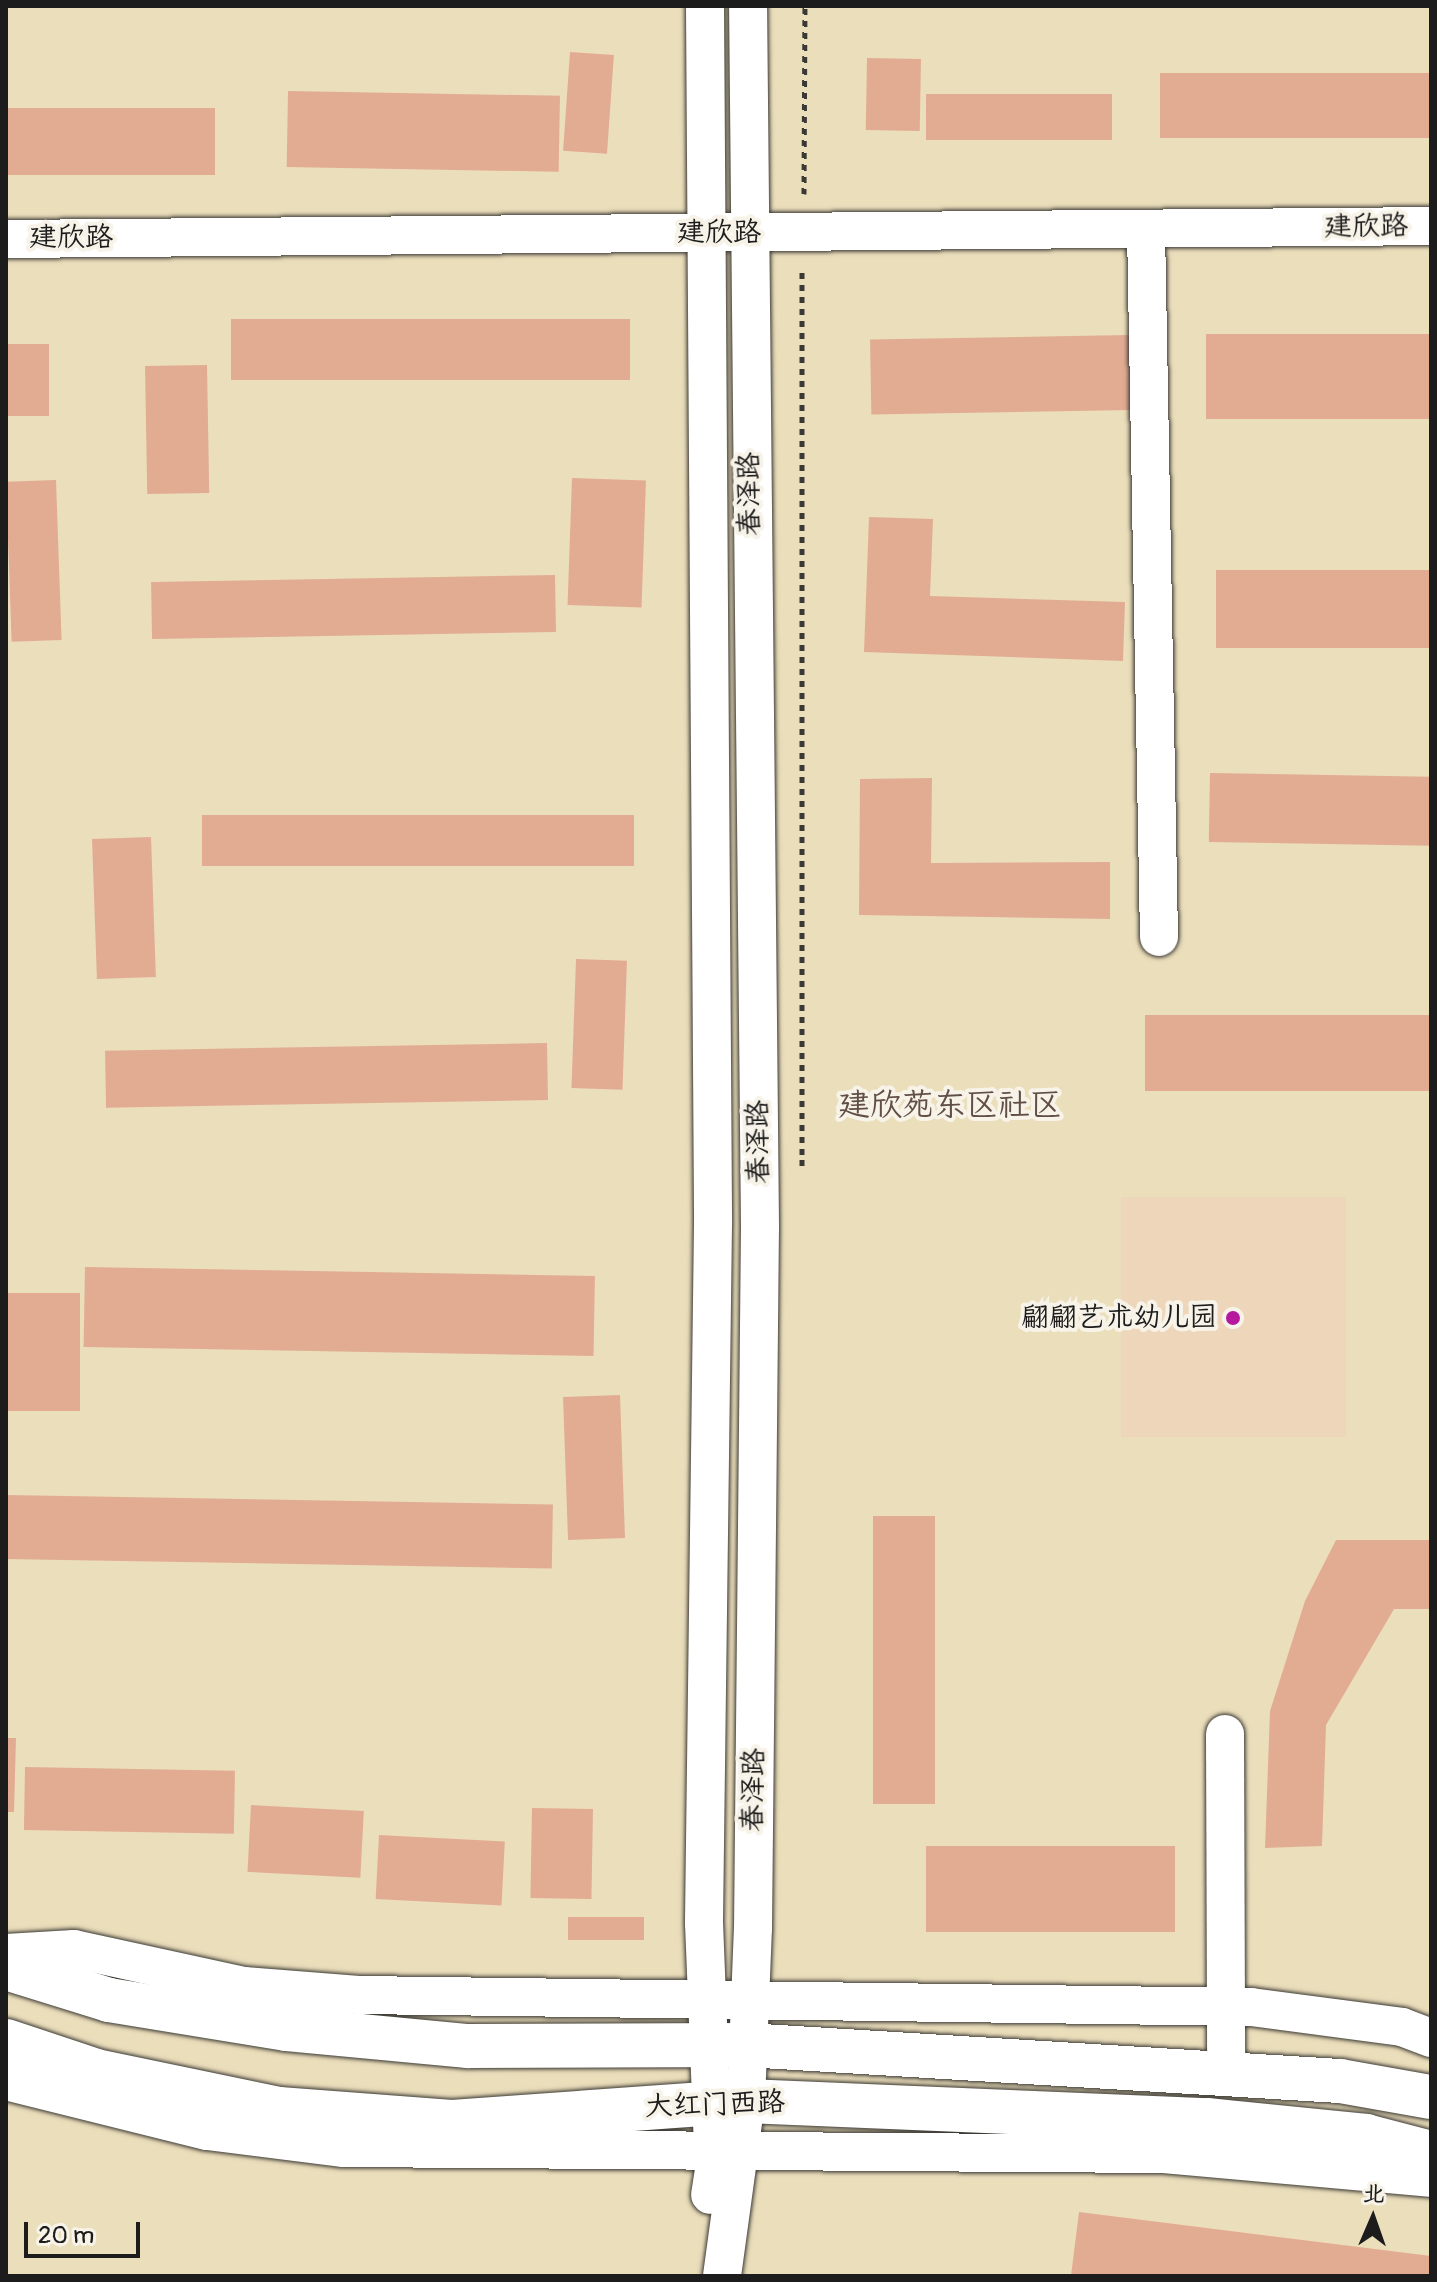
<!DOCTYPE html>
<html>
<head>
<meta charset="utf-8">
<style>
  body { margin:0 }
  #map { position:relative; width:1437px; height:2282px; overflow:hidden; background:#ebdebb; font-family:Pangolin,"LXGW WenKai TC",sans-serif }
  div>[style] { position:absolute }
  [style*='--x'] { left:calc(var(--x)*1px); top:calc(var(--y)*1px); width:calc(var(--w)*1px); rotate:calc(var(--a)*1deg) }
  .built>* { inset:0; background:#eed6bb; transform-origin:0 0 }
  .building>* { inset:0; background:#e2ac93; transform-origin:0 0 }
  .path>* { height:5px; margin-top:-2.5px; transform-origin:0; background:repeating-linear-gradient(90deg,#3b3934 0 6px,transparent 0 12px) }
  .roads { filter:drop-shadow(0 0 2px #3b3934) drop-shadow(0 0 2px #3b3934) }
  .minor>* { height:38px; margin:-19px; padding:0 19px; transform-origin:19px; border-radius:19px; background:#fff }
  .major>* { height:44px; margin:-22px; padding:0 22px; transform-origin:22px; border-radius:22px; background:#fff }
  .dots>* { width:22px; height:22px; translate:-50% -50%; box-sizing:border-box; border:4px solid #f7f3e8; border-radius:50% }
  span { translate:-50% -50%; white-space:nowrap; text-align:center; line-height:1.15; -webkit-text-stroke:8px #f7f3e8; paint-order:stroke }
  .street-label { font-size:28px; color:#1c1c1c }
  .poi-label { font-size:28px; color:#1c1c1c }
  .right { translate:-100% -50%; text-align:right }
  .quarter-label { font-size:32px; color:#614e46 }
  .frame { position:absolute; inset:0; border:8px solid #1c1c1c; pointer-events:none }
  .north { position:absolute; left:1333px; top:2178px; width:80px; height:80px; -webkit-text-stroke:6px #f7f3e8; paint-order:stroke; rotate:2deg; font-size:22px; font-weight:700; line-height:32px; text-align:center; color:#1c1c1c }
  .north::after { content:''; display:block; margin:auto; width:28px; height:36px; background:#1c1c1c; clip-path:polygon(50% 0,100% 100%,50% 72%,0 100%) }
  .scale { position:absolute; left:24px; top:2222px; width:116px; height:36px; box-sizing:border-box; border:4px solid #1c1c1c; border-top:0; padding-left:10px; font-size:24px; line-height:28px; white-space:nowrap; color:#1c1c1c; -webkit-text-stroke:6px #f7f3e8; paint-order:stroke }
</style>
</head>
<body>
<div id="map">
  <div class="built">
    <div style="left:1121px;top:1197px;width:225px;height:240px"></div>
  </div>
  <div class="building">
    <div style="left:570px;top:52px;width:44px;height:99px;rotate:4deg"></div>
    <div style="left:867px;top:58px;width:54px;height:72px;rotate:1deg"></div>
    <div style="left:1431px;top:73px;width:65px;height:271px;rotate:90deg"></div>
    <div style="left:288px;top:91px;width:272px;height:76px;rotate:1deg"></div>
    <div style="left:926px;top:94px;width:186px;height:46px"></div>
    <div style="left:215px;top:108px;width:67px;height:209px;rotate:90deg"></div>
    <div style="left:630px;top:319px;width:61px;height:399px;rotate:90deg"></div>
    <div style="left:1431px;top:334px;width:85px;height:225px;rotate:90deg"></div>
    <div style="left:1130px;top:335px;width:75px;height:260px;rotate:89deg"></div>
    <div style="left:6px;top:344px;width:43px;height:72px"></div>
    <div style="left:207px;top:365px;width:128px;height:62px;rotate:89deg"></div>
    <div style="left:572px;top:478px;width:74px;height:127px;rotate:2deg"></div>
    <div style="left:56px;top:480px;width:160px;height:50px;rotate:88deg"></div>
    <div style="clip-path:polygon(869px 517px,933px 519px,930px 596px,1125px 602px,1123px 661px,864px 652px)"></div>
    <div style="left:1431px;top:570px;width:78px;height:215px;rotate:90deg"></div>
    <div style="left:555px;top:575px;width:57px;height:404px;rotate:89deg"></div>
    <div style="left:1210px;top:773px;width:221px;height:69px;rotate:1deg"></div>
    <div style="clip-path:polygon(932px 778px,931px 863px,1110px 862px,1110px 919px,859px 915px,860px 779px)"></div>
    <div style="left:202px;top:815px;width:432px;height:51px"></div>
    <div style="left:151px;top:837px;width:140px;height:59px;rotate:88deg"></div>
    <div style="left:576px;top:959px;width:51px;height:129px;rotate:2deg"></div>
    <div style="left:1431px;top:1015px;width:76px;height:286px;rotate:90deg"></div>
    <div style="left:547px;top:1043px;width:57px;height:442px;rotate:89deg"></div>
    <div style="left:85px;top:1267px;width:510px;height:80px;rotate:1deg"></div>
    <div style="left:8px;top:1293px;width:72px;height:118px"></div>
    <div style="left:620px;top:1395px;width:143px;height:57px;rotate:88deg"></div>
    <div style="left:6px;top:1495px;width:547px;height:64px;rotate:1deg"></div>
    <div style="left:873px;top:1516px;width:62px;height:288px"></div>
    <div style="clip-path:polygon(1336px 1540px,1431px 1540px,1431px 1609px,1394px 1609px,1326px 1725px,1322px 1846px,1265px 1848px,1270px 1711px,1305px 1601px)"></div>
    <div style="clip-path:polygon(6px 1738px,16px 1738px,14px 1812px,6px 1812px)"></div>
    <div style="left:25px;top:1767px;width:210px;height:63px;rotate:1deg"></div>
    <div style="left:251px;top:1805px;width:113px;height:67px;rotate:3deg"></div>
    <div style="left:532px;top:1808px;width:61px;height:90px;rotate:1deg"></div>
    <div style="left:379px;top:1835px;width:126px;height:64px;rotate:3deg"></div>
    <div style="left:926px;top:1846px;width:249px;height:86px"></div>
    <div style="left:568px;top:1917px;width:76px;height:23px"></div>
    <div style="clip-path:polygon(1079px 2212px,1431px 2256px,1431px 2276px,1071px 2276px)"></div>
  </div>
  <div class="path">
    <div style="--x:804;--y:194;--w:188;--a:-89.7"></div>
    <div style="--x:802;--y:1166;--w:898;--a:-90"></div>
  </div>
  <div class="roads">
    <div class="minor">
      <div style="--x:705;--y:6;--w:1218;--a:89.62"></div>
      <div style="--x:713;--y:1224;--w:699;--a:90.74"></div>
      <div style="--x:704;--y:1923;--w:247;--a:87.7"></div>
      <div style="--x:714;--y:2170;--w:25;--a:99"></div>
      <div style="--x:1146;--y:229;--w:708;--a:88.95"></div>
      <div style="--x:6;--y:239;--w:1425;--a:-0.52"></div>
      <div style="--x:1225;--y:1734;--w:338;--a:89.8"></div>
      <div style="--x:6;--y:1953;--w:68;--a:-3.4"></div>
      <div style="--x:74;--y:1949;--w:174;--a:12.3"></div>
      <div style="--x:244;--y:1986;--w:115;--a:4.5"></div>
      <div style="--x:359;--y:1995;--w:892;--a:0.77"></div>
      <div style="--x:1251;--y:2007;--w:152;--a:7.5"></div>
      <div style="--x:1402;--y:2027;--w:31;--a:21"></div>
      <div style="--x:6;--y:2081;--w:207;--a:14"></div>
      <div style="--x:207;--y:2131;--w:138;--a:7.1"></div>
      <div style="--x:344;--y:2148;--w:819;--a:0.42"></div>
      <div style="--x:1163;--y:2154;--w:269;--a:5.1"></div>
      <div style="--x:722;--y:2276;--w:177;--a:-82.2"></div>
      <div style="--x:746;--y:2101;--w:172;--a:-87.7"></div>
      <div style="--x:753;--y:1929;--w:702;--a:-89.43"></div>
      <div style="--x:760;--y:1227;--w:1221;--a:-90.56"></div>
    </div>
    <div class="major">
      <div style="--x:6;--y:1968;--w:108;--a:17.3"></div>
      <div style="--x:109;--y:2000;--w:180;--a:9.3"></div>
      <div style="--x:287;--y:2029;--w:182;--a:5.4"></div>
      <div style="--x:468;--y:2046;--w:278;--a:-0.2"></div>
      <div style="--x:746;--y:2045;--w:595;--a:3.47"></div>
      <div style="--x:1340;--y:2081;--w:92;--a:10"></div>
      <div style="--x:6;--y:2041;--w:95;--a:18.4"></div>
      <div style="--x:96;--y:2071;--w:187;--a:11.7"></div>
      <div style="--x:279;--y:2109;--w:173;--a:4.3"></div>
      <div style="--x:452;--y:2122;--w:295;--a:-4.1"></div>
      <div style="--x:746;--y:2101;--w:461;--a:2.4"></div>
      <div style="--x:1207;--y:2120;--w:160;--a:5.7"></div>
      <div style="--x:1366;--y:2136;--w:67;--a:14.7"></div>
    </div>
  </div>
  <div class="dots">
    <div style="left:1233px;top:1318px;background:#b5179e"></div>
  </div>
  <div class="street-label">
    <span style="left:1366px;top:227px;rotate:-1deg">建欣路</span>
    <span style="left:719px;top:233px">建欣路</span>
    <span style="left:71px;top:238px">建欣路</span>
    <span style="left:750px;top:494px;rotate:-91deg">春泽路</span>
    <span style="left:759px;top:1142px;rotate:-91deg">春泽路</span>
    <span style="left:754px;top:1790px;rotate:-89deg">春泽路</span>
    <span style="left:715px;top:2105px;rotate:-2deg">大红门西路</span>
  </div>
  <div class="poi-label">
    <span class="right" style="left:1217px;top:1318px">翩翩艺术幼儿园</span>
  </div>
  <div class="quarter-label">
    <span style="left:950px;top:1105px">建欣苑东区社区</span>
  </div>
  <div class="frame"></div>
  <div class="north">北</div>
  <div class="scale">20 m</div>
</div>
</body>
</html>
